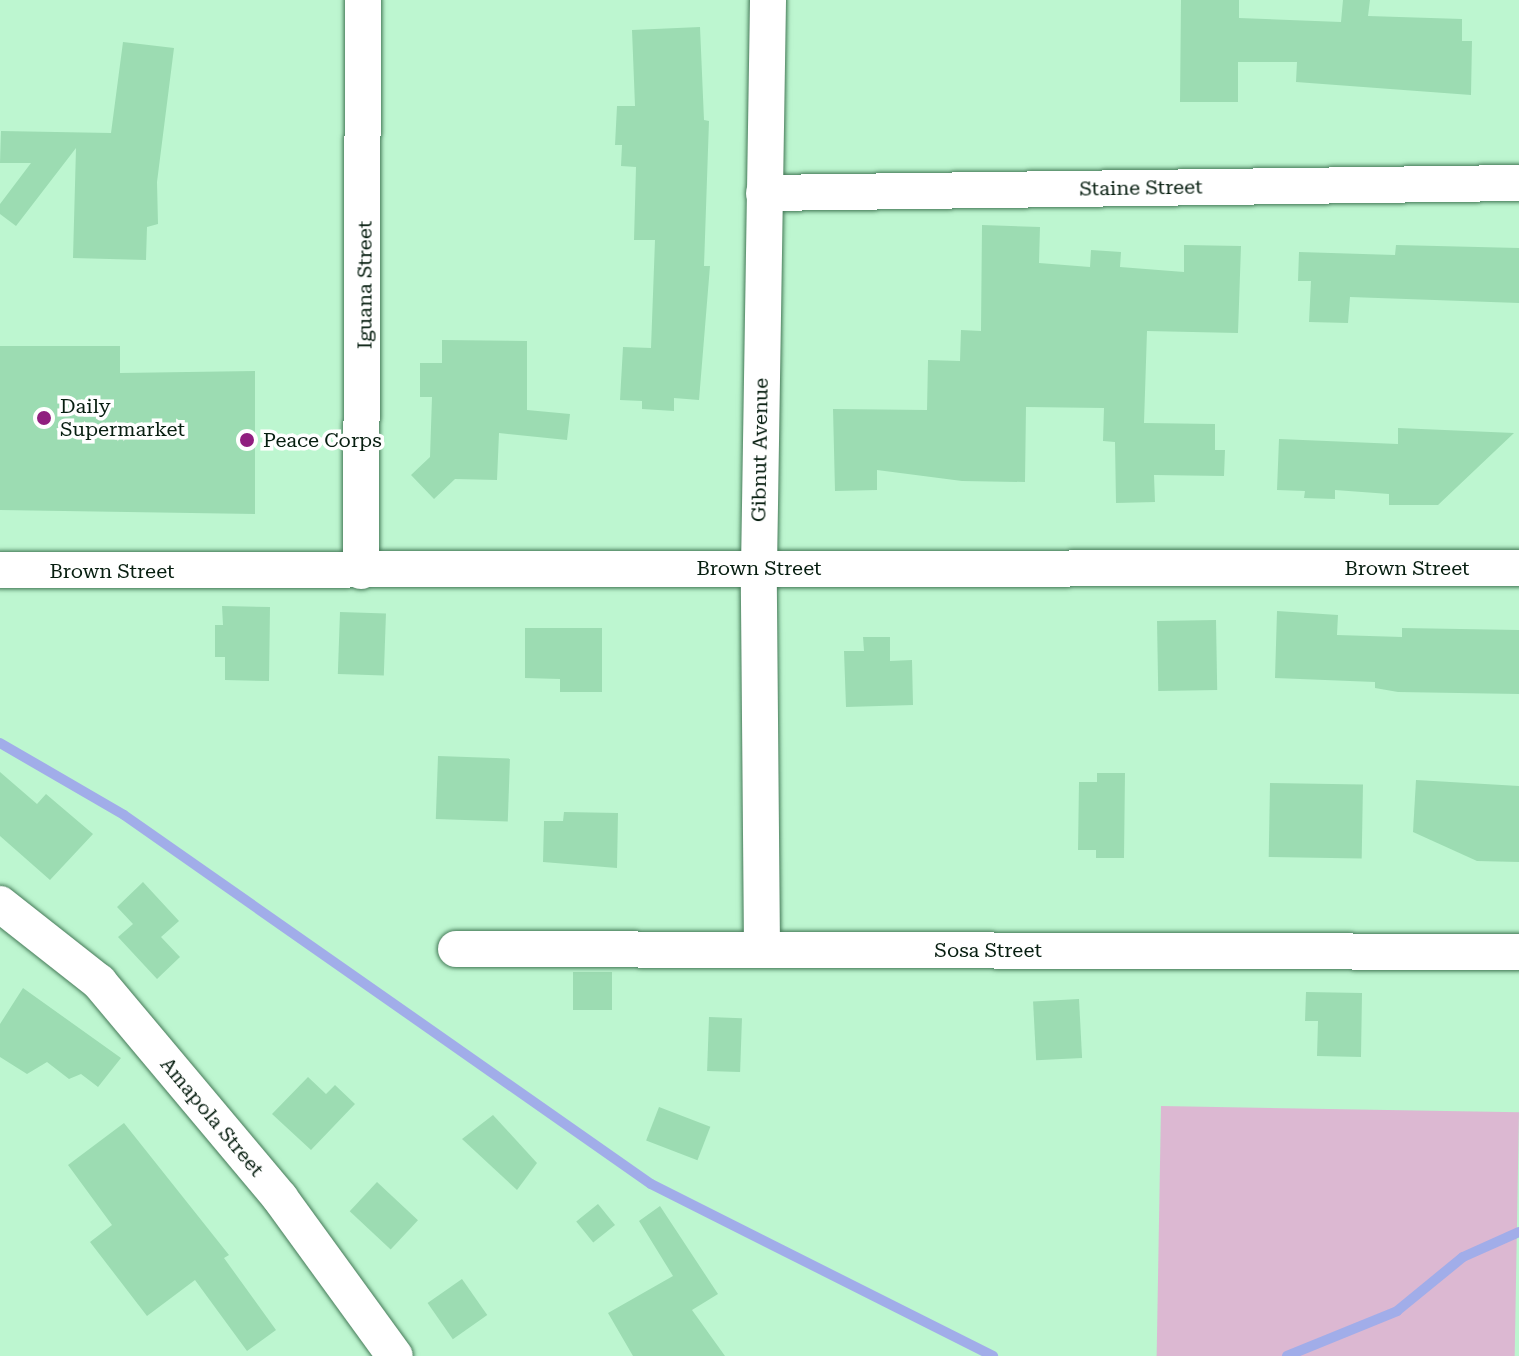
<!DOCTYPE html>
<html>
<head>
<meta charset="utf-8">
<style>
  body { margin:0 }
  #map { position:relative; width:1519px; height:1356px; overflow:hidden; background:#bdf6d0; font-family:"Roboto Serif",serif }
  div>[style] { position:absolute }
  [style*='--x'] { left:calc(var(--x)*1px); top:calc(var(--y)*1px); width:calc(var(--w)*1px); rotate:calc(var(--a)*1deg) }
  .green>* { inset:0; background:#dcb8d2; transform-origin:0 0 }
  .stream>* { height:10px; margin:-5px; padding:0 5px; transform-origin:5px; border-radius:5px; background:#a1ade9 }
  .building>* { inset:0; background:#9cdcb2; transform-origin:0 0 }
  .roads { filter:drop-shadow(0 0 2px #447957) drop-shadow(0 0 2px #447957) }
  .minor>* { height:36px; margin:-18px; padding:0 18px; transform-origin:18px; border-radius:18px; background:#fff }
  .dots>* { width:22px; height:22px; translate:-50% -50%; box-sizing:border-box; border:4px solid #fff; border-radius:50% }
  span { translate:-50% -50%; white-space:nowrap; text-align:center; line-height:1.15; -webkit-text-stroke:7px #fff; paint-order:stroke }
  .street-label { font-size:20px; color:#071e10 }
  .poi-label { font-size:20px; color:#071e10 }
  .left { translate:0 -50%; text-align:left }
</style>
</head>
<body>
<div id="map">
  <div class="green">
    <div style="left:1161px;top:1106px;width:358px;height:250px;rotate:1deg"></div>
  </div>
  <div class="stream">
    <div style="--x:0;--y:743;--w:143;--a:30.1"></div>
    <div style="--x:124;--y:815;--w:643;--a:35"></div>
    <div style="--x:651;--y:1184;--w:383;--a:26.7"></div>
    <div style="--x:1287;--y:1356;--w:119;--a:-22.2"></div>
    <div style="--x:1397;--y:1311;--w:85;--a:-39.3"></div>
    <div style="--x:1463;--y:1257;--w:61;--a:-24.1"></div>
  </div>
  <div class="building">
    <div style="clip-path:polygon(1181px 0,1239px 0,1239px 18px,1341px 22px,1343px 0,1370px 0,1368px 16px,1462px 19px,1462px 41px,1472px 41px,1471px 95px,1296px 82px,1297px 62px,1238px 62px,1238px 102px,1180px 102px)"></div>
    <div style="clip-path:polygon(700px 27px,704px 120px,709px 121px,704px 266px,710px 266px,699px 400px,674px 398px,674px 411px,642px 409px,642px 401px,620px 400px,623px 347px,651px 348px,655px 240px,634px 240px,636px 167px,621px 166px,622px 145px,615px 145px,617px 106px,635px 106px,632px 30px)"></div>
    <div style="clip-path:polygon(123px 42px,174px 48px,157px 182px,158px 224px,147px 227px,146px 260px,73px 258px,76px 148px,16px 226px,0 214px,0 204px,31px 163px,0 163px,1px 131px,111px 133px)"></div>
    <div style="clip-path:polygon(982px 225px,1040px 227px,1039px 263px,1090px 267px,1091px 250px,1121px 252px,1120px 267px,1184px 272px,1184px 245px,1241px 246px,1238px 333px,1147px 331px,1144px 423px,1215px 424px,1215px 450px,1225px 450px,1224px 476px,1154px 475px,1155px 502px,1116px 503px,1115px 442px,1103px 441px,1104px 408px,1026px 407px,1025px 482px,962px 481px,877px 470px,877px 490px,835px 491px,833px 409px,927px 410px,928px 360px,960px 361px,961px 330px,981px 331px)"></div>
    <div style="clip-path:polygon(1396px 245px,1519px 248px,1519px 303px,1350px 297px,1348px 323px,1309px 322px,1311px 281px,1298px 281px,1299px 252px,1395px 255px)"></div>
    <div style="clip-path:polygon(442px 340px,527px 341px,527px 410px,570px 414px,567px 440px,499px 433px,497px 480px,455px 479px,434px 499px,411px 475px,430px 457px,432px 397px,420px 397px,420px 363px,442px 363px)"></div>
    <div style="clip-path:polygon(0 346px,120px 346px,120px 373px,255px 371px,255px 514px,0 510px)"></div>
    <div style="clip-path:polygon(1398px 428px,1514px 433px,1438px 505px,1389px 505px,1389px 494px,1335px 490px,1335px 499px,1304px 498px,1305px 491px,1277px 490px,1279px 439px,1398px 444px)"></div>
    <div style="clip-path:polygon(222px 606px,270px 607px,269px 681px,225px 680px,225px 657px,215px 657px,215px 625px,223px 625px)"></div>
    <div style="clip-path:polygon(1277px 611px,1338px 615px,1337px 635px,1402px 637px,1402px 628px,1519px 630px,1519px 694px,1398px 692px,1375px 688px,1375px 682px,1275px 678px)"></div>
    <div style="left:340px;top:612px;width:46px;height:62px;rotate:2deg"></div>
    <div style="left:1216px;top:620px;width:70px;height:59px;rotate:89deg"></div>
    <div style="clip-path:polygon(525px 628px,602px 628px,602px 692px,560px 692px,560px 679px,525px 678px)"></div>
    <div style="clip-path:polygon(863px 637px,890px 637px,890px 661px,912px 660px,913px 705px,846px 707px,844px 651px,864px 651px)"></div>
    <div style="left:438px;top:756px;width:72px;height:63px;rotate:2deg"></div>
    <div style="clip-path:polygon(0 772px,37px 804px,46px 794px,93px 834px,50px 880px,0 836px)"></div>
    <div style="clip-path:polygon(1097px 773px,1125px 773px,1124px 858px,1096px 858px,1096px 850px,1078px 850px,1079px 782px,1097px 782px)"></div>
    <div style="clip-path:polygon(1416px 780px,1519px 786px,1519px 862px,1477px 861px,1413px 832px)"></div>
    <div style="left:1270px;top:783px;width:93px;height:74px;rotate:1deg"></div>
    <div style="clip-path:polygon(564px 812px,618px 813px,617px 868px,543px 862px,544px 821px,563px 821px)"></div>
    <div style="clip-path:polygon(143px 882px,179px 921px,161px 937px,180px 957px,157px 979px,118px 937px,133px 924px,117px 907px)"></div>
    <div style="left:612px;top:972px;width:38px;height:39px;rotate:90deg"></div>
    <div style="clip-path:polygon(23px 988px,121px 1058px,98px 1087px,81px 1074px,69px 1079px,47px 1062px,27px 1074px,0 1057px,0 1024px)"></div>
    <div style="clip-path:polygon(1306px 992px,1362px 993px,1361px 1057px,1317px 1056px,1318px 1021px,1305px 1021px)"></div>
    <div style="left:1079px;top:999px;width:59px;height:46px;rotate:87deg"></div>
    <div style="left:709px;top:1017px;width:33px;height:54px;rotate:2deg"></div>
    <div style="clip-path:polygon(308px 1077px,326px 1094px,335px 1085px,355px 1104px,311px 1150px,272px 1114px)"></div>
    <div style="left:659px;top:1107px;width:55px;height:36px;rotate:21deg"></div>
    <div style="clip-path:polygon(493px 1115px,537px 1163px,517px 1190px,462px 1139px)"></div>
    <div style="clip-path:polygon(124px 1123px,229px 1255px,224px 1258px,276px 1330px,247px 1351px,195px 1280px,147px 1316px,90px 1242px,112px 1225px,68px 1165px)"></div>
    <div style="left:377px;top:1182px;width:56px;height:40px;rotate:43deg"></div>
    <div style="left:598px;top:1204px;width:27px;height:28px;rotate:51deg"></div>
    <div style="clip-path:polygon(660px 1206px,718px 1294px,692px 1310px,725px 1356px,633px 1356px,608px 1313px,673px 1276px,639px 1221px)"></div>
    <div style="left:462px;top:1279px;width:44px;height:42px;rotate:55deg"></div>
  </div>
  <div class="roads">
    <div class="minor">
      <div style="--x:764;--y:193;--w:755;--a:-0.76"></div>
      <div style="--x:0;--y:570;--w:1519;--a:-0.08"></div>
      <div style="--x:361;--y:571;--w:571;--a:-89.8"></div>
      <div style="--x:0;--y:904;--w:126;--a:38.2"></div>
      <div style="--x:99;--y:982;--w:282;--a:50"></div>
      <div style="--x:280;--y:1198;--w:195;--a:54"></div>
      <div style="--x:762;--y:948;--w:380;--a:-90.5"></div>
      <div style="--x:759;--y:568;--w:568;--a:-89.09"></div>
      <div style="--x:456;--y:949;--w:1063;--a:0.16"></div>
    </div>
  </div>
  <div class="dots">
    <div style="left:44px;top:418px;background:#901f7f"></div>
    <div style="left:247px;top:440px;background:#901f7f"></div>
  </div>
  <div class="street-label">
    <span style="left:1141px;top:188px;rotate:-1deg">Staine Street</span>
    <span style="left:365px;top:285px;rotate:-90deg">Iguana Street</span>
    <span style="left:760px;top:450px;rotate:-89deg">Gibnut Avenue</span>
    <span style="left:759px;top:568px">Brown Street</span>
    <span style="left:1407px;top:568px">Brown Street</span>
    <span style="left:112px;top:571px">Brown Street</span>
    <span style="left:988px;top:950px">Sosa Street</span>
    <span style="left:212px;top:1117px;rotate:50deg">Amapola Street</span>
  </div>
  <div class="poi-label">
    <span class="left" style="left:60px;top:418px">Daily<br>Supermarket</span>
    <span class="left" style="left:263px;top:440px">Peace Corps</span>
  </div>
</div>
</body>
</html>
